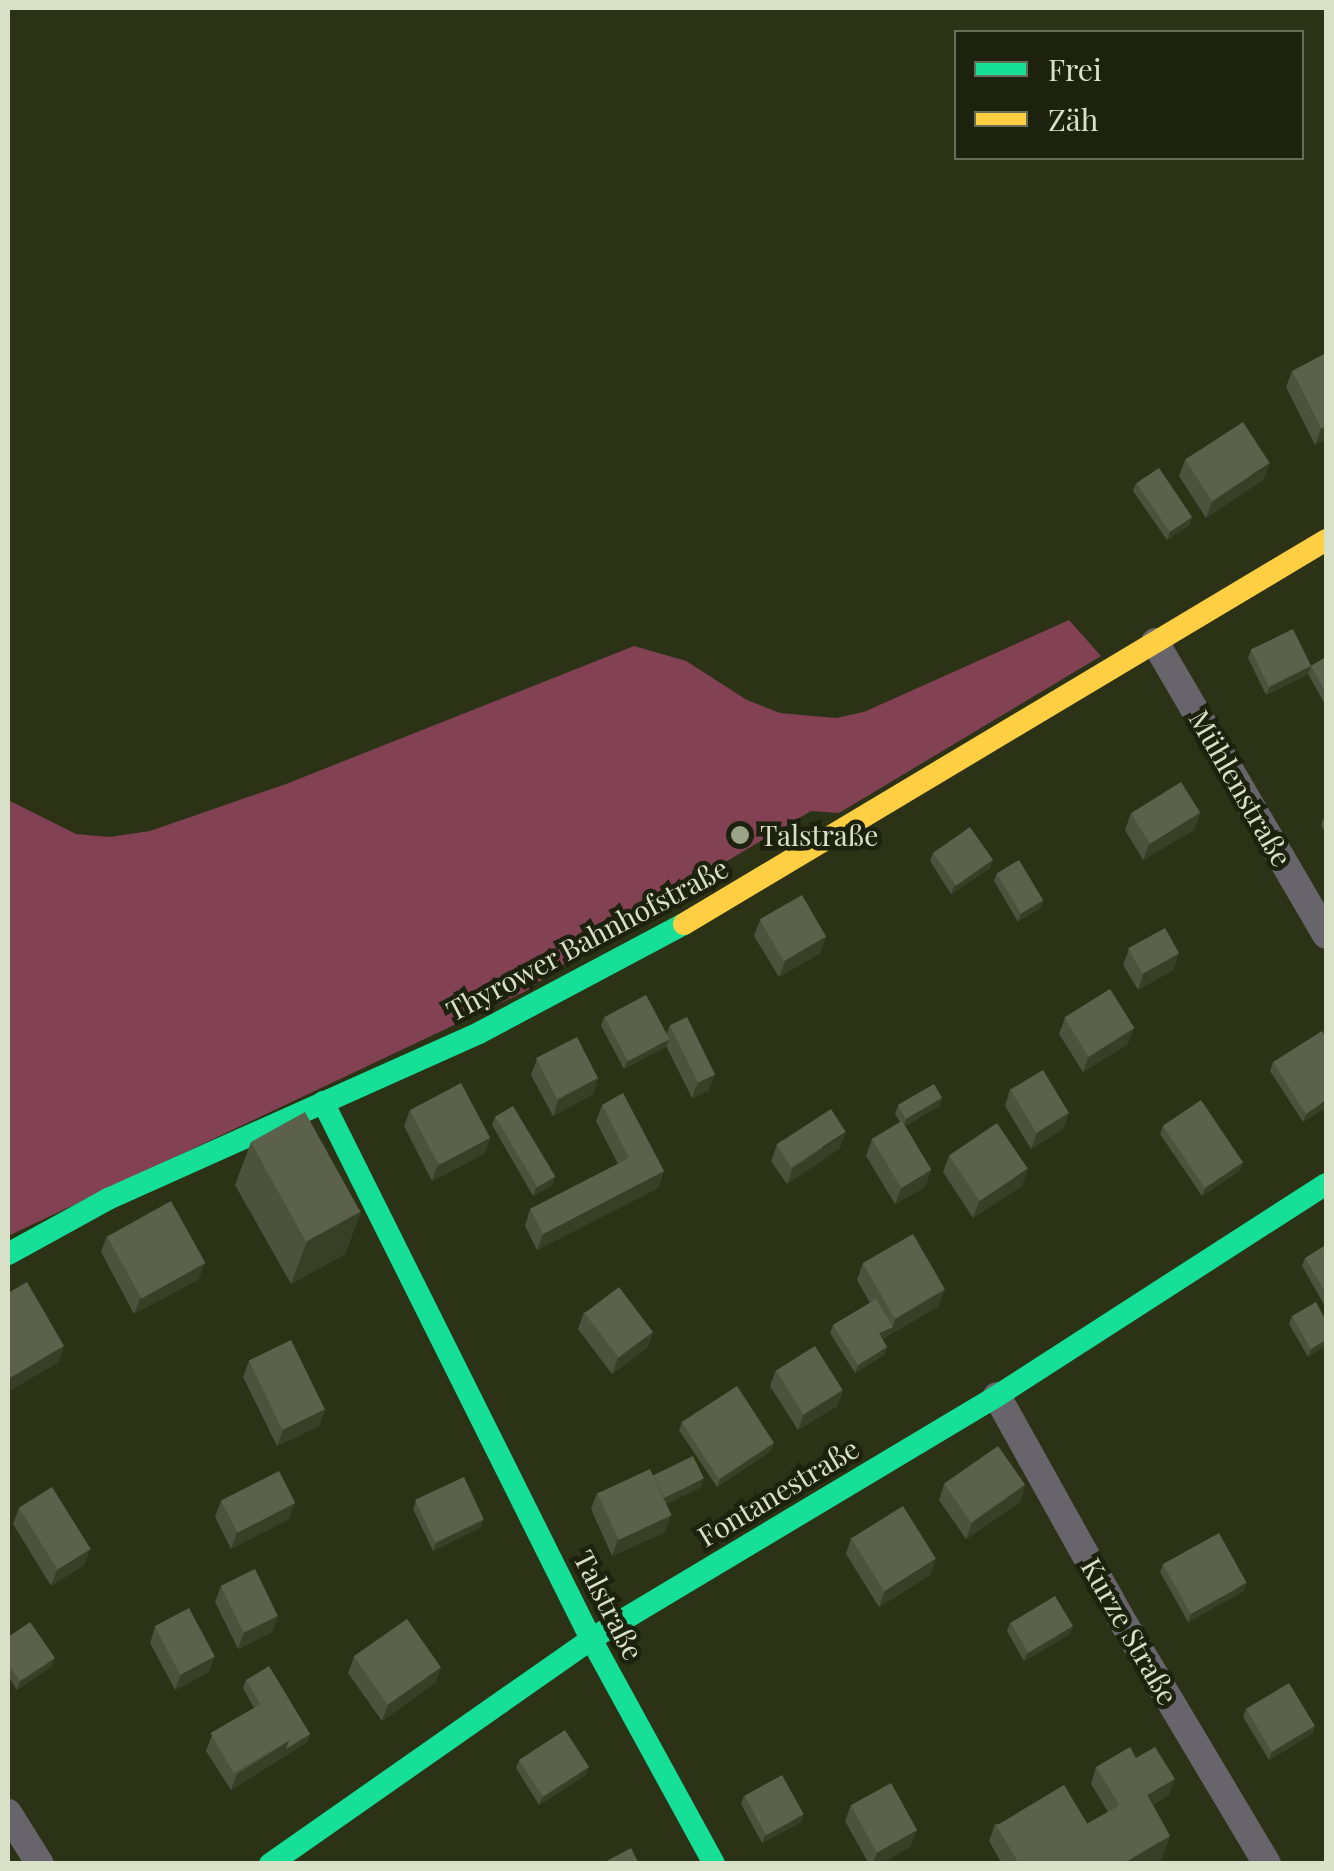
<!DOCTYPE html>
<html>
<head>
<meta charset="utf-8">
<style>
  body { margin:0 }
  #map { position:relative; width:1334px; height:1871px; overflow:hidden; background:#2b3216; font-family:"Playfair Display",serif }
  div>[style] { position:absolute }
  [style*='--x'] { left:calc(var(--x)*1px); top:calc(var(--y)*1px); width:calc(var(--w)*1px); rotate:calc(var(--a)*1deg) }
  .green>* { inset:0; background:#824253 }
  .street>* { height:28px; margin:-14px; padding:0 14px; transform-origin:14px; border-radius:14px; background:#68646c }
  .fast>* { height:22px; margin:-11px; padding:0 11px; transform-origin:11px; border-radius:11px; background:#16e098 }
  .slow>* { height:22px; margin:-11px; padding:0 11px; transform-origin:11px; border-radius:11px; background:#ffcf43 }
  .wall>* { inset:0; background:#4c523c }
  .shaded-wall>* { inset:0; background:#393f27 }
  .building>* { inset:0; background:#5c614b; transform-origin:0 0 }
  .dots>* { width:28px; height:28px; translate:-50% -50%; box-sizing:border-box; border:5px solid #1c220d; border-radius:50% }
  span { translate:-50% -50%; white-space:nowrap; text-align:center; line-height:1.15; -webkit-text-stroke:9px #1c220d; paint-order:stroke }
  .street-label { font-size:28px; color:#d8e1c7 }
  .poi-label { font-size:28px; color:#d8e1c7 }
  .left { translate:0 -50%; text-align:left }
  .frame { position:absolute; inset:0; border:10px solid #d8e1c7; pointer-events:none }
  .legend { position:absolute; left:954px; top:30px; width:350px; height:130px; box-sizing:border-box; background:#1c220d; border:2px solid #676e57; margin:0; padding:12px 18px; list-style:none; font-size:30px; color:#d8e1c7 }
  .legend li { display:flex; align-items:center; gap:20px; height:50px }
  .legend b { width:50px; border:2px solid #676e57 }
</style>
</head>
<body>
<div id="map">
  <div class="green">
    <div style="clip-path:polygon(1069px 620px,1101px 656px,839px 813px,811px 811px,613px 929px,526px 991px,8px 1236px,8px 800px,76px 834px,110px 837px,150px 831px,286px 784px,634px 646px,686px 661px,747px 700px,780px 713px,836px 718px,864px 712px)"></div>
  </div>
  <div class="street">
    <div style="--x:1155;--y:642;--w:339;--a:59.7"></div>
    <div style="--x:997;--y:1396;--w:253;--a:60.9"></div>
    <div style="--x:1120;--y:1617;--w:287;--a:59.2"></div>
    <div style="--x:8;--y:1813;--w:60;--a:57.9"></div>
  </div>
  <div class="fast">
    <div style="--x:323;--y:1102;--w:600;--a:63.48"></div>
    <div style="--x:591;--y:1639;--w:256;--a:61.3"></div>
    <div style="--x:8;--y:1254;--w:114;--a:-28.8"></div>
    <div style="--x:108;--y:1199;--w:406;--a:-24.1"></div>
    <div style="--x:479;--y:1033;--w:232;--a:-28"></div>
    <div style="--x:270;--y:1864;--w:392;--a:-35"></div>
    <div style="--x:591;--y:1639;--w:473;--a:-30.9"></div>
    <div style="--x:997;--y:1396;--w:391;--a:-32.8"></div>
  </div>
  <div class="slow">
    <div style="--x:684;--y:924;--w:748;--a:-30.88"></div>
  </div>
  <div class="wall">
    <div style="clip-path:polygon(1292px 371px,1326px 439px,1315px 445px,1286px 387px)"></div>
    <div style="clip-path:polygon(1185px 460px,1264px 479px,1206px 518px,1179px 476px)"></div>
    <div style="clip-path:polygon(1136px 483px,1192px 517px,1189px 525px,1167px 540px,1133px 491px)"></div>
    <div style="clip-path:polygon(1251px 650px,1311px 666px,1326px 657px,1326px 706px,1308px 674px,1266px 695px,1248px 658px)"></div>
    <div style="clip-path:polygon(1131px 813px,1200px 813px,1194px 830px,1143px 860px,1125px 830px)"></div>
    <div style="clip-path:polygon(1326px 815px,1326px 834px,1321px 825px,1324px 817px)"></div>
    <div style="clip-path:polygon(933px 853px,993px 860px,990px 868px,951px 894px,930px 861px)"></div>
    <div style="clip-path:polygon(997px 873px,1043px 900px,1040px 908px,1018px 922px,994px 881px)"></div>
    <div style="clip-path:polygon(760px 920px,826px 936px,820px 953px,779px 977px,754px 936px)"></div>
    <div style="clip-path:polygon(1129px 949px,1179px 953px,1173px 970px,1138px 990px,1123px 965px)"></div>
    <div style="clip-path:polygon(604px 1017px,666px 1035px,670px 1025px,709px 1090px,692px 1098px,666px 1046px,624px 1069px,601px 1026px)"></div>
    <div style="clip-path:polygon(1065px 1018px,1128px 1044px,1083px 1072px,1059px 1034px)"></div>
    <div style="clip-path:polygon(537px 1059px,598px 1078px,593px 1094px,553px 1116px,531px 1075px)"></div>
    <div style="clip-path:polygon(1273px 1062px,1326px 1107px,1303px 1122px,1270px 1071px)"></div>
    <div style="clip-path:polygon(1010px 1089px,1069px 1113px,1063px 1129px,1031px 1149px,1005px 1106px)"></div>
    <div style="clip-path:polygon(942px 1098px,939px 1106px,905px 1126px,931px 1170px,925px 1187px,895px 1204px,866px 1156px,872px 1139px,900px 1122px,895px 1114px,898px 1106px)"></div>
    <div style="clip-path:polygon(602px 1105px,664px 1171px,658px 1188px,537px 1250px,525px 1226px,530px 1209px,618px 1164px,596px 1121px)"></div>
    <div style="clip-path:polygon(410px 1110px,490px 1138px,484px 1154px,432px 1181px,404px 1126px)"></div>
    <div style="clip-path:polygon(495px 1117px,555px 1177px,552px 1185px,533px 1196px,492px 1125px)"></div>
    <div style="clip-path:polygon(1163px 1126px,1243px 1162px,1240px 1170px,1202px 1196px,1160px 1134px)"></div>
    <div style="clip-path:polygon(251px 1142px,361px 1211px,345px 1254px,291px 1284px,235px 1185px)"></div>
    <div style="clip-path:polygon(777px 1145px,840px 1148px,787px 1184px,771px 1161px)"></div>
    <div style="clip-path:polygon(949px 1156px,1022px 1186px,973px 1218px,943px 1172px)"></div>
    <div style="clip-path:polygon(107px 1236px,199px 1279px,134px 1314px,101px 1252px)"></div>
    <div style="clip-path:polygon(1326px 1245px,1326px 1308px,1302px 1266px,1305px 1258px)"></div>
    <div style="clip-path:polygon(863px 1263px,939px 1306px,882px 1339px,887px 1347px,884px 1355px,855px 1373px,830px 1333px,833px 1325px,870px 1303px,857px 1280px)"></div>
    <div style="clip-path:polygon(584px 1312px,653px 1332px,647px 1348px,612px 1374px,578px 1329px)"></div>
    <div style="clip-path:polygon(1292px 1316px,1326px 1321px,1308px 1357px,1289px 1324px)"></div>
    <div style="clip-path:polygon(249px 1361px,325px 1409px,319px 1426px,277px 1446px,243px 1377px)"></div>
    <div style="clip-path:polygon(776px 1370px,843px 1390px,837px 1406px,798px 1430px,770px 1386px)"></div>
    <div style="clip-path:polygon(682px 1422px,771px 1451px,717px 1487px,679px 1430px)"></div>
    <div style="clip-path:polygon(653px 1475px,701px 1487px,666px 1504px,665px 1532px,612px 1556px,591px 1509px,597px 1493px)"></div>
    <div style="clip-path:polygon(944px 1484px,1025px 1485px,1020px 1502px,966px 1539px,939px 1500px)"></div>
    <div style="clip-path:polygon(221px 1501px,289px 1519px,231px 1549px,215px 1517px)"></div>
    <div style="clip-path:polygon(416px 1501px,481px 1527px,433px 1551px,413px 1509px)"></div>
    <div style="clip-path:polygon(19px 1508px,90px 1549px,84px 1565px,51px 1586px,13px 1524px)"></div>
    <div style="clip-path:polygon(851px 1538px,936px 1558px,930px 1575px,879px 1607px,846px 1554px)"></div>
    <div style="clip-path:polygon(1163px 1564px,1244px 1591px,1188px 1622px,1160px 1572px)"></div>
    <div style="clip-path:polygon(221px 1586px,278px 1616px,272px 1632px,238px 1649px,215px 1602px)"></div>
    <div style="clip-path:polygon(1010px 1623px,1070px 1634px,1024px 1661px,1007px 1631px)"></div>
    <div style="clip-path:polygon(155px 1627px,209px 1672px,175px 1690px,150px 1643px)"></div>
    <div style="clip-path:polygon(8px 1637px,52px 1666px,17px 1690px,8px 1676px)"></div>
    <div style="clip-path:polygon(354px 1657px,441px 1667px,435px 1683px,382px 1721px,348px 1673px)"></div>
    <div style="clip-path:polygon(246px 1680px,310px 1734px,307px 1742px,231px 1790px,206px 1751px,212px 1735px,254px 1708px,243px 1688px)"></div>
    <div style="clip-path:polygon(1246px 1709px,1315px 1726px,1312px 1734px,1269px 1760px,1243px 1717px)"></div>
    <div style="clip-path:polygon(519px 1760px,586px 1775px,539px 1805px,516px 1768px)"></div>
    <div style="clip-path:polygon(1096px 1767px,1169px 1795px,1153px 1805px,1170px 1836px,1161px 1860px,1156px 1864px,1002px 1864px,989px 1841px,995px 1824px,1087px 1824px,1108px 1812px,1091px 1784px)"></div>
    <div style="clip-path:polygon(744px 1796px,801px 1822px,762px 1843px,741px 1804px)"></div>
    <div style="clip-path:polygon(851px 1805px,911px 1846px,880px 1864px,869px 1864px,845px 1821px)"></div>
  </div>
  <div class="shaded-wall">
    <div style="clip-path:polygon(1326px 426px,1326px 439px,1315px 445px,1321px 429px)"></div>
    <div style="clip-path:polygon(1270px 463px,1264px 479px,1206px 518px,1212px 502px)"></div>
    <div style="clip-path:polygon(1192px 517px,1189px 525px,1167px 540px,1170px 532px)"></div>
    <div style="clip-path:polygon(1311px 666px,1308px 674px,1266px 695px,1270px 687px)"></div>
    <div style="clip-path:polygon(1200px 813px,1194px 830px,1143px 860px,1149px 844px)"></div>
    <div style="clip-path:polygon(993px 860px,990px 868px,951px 894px,954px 886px)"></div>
    <div style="clip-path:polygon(1043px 900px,1040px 908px,1018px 922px,1021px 913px)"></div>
    <div style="clip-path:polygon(826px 936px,820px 953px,779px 977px,785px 961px)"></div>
    <div style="clip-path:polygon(1179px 953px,1173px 970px,1138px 990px,1143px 974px)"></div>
    <div style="clip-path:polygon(1134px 1028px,1128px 1044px,1083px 1072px,1089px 1056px)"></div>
    <div style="clip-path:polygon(669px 1039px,666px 1047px,624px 1069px,627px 1061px)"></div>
    <div style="clip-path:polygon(715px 1074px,709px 1090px,692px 1098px,698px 1082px)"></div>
    <div style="clip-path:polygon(598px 1078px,593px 1094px,553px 1116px,558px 1100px)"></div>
    <div style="clip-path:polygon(942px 1098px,939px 1106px,903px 1127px,906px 1119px)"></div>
    <div style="clip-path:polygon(1326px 1100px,1326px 1107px,1303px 1122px,1306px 1114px)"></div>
    <div style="clip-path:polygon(1069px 1113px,1063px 1129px,1031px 1149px,1037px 1133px)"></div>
    <div style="clip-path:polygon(846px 1132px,840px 1148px,787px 1184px,793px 1168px)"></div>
    <div style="clip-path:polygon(490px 1138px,484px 1154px,432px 1181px,438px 1164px)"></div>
    <div style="clip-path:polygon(1243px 1162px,1240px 1170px,1202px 1196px,1205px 1188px)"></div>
    <div style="clip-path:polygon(1028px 1169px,1022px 1186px,973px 1218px,979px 1201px)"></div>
    <div style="clip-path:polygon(931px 1170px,925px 1187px,895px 1204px,901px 1188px)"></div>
    <div style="clip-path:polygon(664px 1171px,658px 1188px,537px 1250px,543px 1234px)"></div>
    <div style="clip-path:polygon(555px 1177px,552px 1185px,533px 1196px,536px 1188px)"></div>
    <div style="clip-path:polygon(361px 1211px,345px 1254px,291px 1284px,307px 1241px)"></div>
    <div style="clip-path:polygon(205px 1263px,199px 1279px,134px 1314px,140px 1298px)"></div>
    <div style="clip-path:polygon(945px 1289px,939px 1306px,876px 1342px,879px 1333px,893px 1327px,895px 1319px)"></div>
    <div style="clip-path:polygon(653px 1332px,647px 1348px,612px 1374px,618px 1358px)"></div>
    <div style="clip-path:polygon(1326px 1340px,1326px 1346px,1308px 1357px,1311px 1349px)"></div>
    <div style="clip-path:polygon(64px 1346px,59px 1362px,8px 1392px,8px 1379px)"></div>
    <div style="clip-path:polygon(887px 1347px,884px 1355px,855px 1373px,858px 1365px)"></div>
    <div style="clip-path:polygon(843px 1390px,837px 1406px,798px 1430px,804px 1414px)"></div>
    <div style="clip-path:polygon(325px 1409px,319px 1426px,277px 1446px,283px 1430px)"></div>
    <div style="clip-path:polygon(774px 1443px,771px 1451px,717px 1487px,720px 1479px)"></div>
    <div style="clip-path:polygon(704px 1479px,701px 1487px,656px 1509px,659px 1500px)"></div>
    <div style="clip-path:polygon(1025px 1485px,1020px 1502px,966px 1539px,972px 1523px)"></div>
    <div style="clip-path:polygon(295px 1503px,289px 1519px,231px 1549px,237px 1532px)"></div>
    <div style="clip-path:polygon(671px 1515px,665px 1532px,612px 1556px,618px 1539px)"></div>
    <div style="clip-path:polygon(484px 1519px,481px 1527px,433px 1551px,436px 1543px)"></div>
    <div style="clip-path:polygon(90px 1549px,84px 1565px,51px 1586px,57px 1570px)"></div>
    <div style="clip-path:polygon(936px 1558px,930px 1575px,879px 1607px,885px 1591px)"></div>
    <div style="clip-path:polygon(1247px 1583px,1244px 1591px,1188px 1622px,1191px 1614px)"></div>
    <div style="clip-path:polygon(278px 1616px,272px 1632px,238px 1649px,244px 1633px)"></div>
    <div style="clip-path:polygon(1073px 1626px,1070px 1634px,1024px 1661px,1027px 1653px)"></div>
    <div style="clip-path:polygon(215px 1656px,209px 1672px,175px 1690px,181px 1674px)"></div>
    <div style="clip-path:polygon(55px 1658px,52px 1666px,17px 1690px,20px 1681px)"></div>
    <div style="clip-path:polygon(441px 1667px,435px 1683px,382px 1721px,388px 1705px)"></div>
    <div style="clip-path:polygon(1315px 1726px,1312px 1734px,1269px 1760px,1272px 1752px)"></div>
    <div style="clip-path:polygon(310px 1734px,307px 1742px,231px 1790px,237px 1774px,289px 1741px)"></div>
    <div style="clip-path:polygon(589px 1767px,586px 1775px,539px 1805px,542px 1797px)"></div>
    <div style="clip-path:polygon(1175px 1779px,1169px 1795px,1116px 1826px,1122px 1810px)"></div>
    <div style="clip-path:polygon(804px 1814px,801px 1822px,762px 1843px,765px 1835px)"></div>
    <div style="clip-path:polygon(917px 1830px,911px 1846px,880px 1864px,873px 1864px,877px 1852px)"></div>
    <div style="clip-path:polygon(1170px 1836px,1161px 1860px,1156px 1864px,1122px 1864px)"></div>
  </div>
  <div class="building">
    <div style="clip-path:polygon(1326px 353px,1326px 426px,1321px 429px,1292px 371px)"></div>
    <div style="left:1243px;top:422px;width:49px;height:69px;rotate:57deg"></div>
    <div style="left:1159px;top:468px;width:59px;height:27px;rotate:56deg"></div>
    <div style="left:1293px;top:629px;width:41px;height:47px;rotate:64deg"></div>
    <div style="clip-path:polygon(1326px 657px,1326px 693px,1311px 666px)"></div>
    <div style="left:1181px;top:782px;width:36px;height:59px;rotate:58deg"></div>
    <div style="left:970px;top:827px;width:40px;height:45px;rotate:55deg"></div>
    <div style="left:1019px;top:860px;width:47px;height:26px;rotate:59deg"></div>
    <div style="left:802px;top:895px;width:48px;height:49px;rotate:60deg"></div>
    <div style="left:1165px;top:928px;width:29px;height:42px;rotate:61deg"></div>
    <div style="left:1110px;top:989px;width:46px;height:54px;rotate:58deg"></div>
    <div style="left:646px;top:995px;width:50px;height:47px;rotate:62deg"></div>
    <div style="left:687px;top:1017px;width:64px;height:19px;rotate:64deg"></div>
    <div style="clip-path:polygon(1322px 1031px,1326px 1038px,1326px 1100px,1306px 1114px,1273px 1062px)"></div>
    <div style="left:577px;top:1037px;width:46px;height:46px;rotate:63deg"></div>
    <div style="left:1043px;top:1070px;width:50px;height:38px;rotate:59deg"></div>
    <div style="left:461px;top:1083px;width:62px;height:58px;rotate:62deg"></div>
    <div style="left:934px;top:1084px;width:16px;height:42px;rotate:60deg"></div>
    <div style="clip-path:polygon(623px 1093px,664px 1171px,543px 1234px,530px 1209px,629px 1158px,602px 1105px)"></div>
    <div style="left:1201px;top:1100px;width:75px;height:46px;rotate:56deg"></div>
    <div style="left:513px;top:1106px;width:82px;height:21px;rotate:59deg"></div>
    <div style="left:831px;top:1109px;width:27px;height:65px;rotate:57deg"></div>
    <div style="left:305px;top:1112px;width:114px;height:62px;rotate:61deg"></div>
    <div style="left:902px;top:1121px;width:57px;height:35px;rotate:59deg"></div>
    <div style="left:997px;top:1123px;width:55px;height:58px;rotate:56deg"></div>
    <div style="left:171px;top:1201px;width:71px;height:73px;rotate:61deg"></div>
    <div style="left:913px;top:1234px;width:64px;height:58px;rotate:60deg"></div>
    <div style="clip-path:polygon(1326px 1245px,1326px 1294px,1305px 1258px)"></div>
    <div style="clip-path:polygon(27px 1282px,64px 1346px,8px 1379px,8px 1293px)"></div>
    <div style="left:619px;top:1287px;width:56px;height:43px;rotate:53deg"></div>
    <div style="clip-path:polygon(876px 1299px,893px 1327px,879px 1333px,887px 1347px,858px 1365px,833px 1325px)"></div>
    <div style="clip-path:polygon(1316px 1302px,1326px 1321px,1326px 1340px,1311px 1349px,1292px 1316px)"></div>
    <div style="left:291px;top:1340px;width:77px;height:47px;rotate:64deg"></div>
    <div style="left:815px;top:1346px;width:52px;height:46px;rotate:58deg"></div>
    <div style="left:737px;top:1386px;width:68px;height:66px;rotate:57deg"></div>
    <div style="left:998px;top:1446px;width:47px;height:66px;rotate:55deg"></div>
    <div style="left:693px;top:1456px;width:25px;height:44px;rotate:64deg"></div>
    <div style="left:650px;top:1469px;width:51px;height:58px;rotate:65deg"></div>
    <div style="left:279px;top:1471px;width:36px;height:65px;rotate:63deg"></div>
    <div style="left:464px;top:1477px;width:47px;height:54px;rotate:65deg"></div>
    <div style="left:52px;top:1487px;width:73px;height:39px;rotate:58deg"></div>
    <div style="left:903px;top:1506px;width:62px;height:61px;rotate:58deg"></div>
    <div style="left:1219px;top:1533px;width:57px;height:64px;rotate:61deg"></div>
    <div style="left:255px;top:1569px;width:52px;height:38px;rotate:64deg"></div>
    <div style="left:1055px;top:1596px;width:35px;height:52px;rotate:59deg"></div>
    <div style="left:189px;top:1608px;width:55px;height:39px;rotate:62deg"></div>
    <div style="left:407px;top:1619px;width:59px;height:65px;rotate:55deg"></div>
    <div style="clip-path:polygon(30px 1622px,55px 1658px,20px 1681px,8px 1664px,8px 1637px)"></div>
    <div style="clip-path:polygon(269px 1666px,310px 1734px,286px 1749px,289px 1741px,266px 1701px,260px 1704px,246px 1680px)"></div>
    <div style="left:1289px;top:1683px;width:50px;height:50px;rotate:59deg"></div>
    <div style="left:266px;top:1701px;width:46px;height:64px;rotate:60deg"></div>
    <div style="left:565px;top:1730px;width:44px;height:55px;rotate:57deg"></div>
    <div style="clip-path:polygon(1130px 1747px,1136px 1758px,1155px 1747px,1175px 1779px,1147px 1795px,1145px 1791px,1120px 1806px,1096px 1767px)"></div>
    <div style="left:782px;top:1775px;width:45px;height:43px;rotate:61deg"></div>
    <div style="left:891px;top:1783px;width:54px;height:46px;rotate:61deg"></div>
    <div style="left:1064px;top:1785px;width:45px;height:79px;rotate:59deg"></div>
    <div style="clip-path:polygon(1145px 1791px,1170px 1836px,1122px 1864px,1016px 1864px)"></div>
    <div style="clip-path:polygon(631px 1848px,639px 1864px,601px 1864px)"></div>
  </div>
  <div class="dots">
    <div style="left:740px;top:835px;background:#9ba489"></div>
  </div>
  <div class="street-label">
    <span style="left:1241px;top:788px;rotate:60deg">Mühlenstraße</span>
    <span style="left:587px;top:939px;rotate:-28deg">Thyrower Bahnhofstraße</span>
    <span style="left:778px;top:1492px;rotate:-31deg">Fontanestraße</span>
    <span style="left:609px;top:1605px;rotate:63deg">Talstraße</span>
    <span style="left:1130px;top:1631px;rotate:60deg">Kurze Straße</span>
  </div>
  <div class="poi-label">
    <span class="left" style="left:760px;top:835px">Talstraße</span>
  </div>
  <div class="frame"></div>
  <ul class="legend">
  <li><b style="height:12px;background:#16e098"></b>Frei</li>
  <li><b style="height:12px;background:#ffcf43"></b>Zäh</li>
  </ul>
</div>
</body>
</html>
